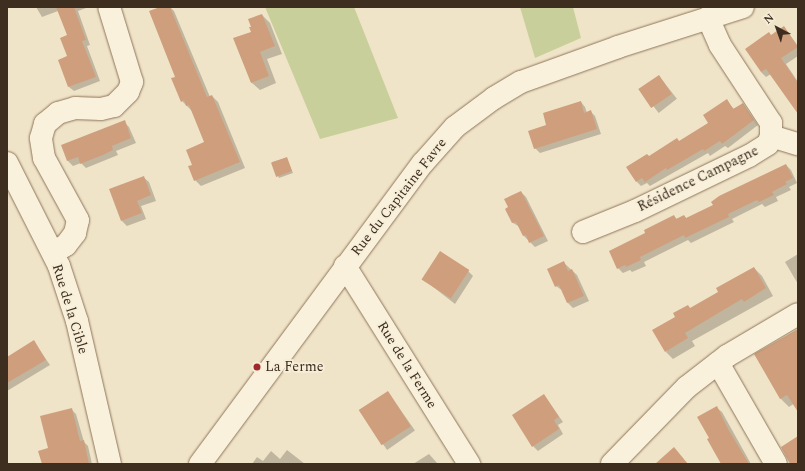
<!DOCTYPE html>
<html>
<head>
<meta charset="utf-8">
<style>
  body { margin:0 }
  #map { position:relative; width:805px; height:471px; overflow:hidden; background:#f0e4c8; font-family:Spectral,serif }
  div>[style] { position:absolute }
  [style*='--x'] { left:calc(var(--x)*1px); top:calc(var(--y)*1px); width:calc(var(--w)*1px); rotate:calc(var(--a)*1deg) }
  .green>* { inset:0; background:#c9cf9b }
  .shadow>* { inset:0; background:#0003; transform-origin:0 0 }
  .building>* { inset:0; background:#cf9f7d; transform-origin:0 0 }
  .roads { filter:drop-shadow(0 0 1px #8d765c) drop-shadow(0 0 1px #8d765c) }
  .minor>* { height:22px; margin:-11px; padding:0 11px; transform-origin:11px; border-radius:11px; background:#faf1dc }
  .dots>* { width:11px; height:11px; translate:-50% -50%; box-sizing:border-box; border:2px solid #f7eed8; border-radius:50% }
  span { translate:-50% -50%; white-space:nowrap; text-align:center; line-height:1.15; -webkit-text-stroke:3.5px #f7eed8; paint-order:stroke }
  .street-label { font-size:14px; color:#3d2e20 }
  .poi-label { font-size:14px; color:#3d2e20 }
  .left { translate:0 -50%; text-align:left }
  .frame { position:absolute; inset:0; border:8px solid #3d2e20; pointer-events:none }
  .north { position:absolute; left:757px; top:8px; width:40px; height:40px; -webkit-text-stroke:3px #f7eed8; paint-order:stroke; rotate:319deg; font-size:11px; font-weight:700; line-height:16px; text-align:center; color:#3d2e20 }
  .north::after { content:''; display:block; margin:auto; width:14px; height:18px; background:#3d2e20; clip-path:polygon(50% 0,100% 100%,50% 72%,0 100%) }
</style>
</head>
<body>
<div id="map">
  <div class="green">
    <div style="clip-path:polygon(265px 7px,354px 7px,398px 118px,320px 139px)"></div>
    <div style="clip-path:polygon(520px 7px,573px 7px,581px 38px,535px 58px)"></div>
  </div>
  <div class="shadow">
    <div style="clip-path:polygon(36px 7px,89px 7px,78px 11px,90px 45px,87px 46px,100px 81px,74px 91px,69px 87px,69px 36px,58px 11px,42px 17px)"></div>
    <div style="clip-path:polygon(163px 7px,170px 7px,174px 11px,210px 97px,212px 96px,218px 102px,245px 168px,201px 186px,195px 180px,193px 165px,206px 143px,193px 112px,182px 101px)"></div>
    <div style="clip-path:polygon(262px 15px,270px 23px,282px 54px,267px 59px,276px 83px,260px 90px,252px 83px,234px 39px,252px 32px)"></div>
    <div style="clip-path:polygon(784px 27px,798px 46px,798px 56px,786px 64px,798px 82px,798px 112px,771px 74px,766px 77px,761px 72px,771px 36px)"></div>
    <div style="left:659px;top:76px;width:29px;height:23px;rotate:52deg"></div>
    <div style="clip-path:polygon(727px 101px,734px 109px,743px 104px,758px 125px,728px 148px,725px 146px,710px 156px,708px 153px,650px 186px,647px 183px,641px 186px,637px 182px,628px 167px,680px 142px,709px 123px)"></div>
    <div style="clip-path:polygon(581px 102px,585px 107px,587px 113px,591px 112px,595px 116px,601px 134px,540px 153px,535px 148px,547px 125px)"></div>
    <div style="clip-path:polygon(124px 122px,129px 127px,136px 143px,116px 151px,118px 155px,86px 168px,81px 163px,73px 166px,68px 161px,62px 146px)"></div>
    <div style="clip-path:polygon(286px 158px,293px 173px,279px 178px,272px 162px)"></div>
    <div style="clip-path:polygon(786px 165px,791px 170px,797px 183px,789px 187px,791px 190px,776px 197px,778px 201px,765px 207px,762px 204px,732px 219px,734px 222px,691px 243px,688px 240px,644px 262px,646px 266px,632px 272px,630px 270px,623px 273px,618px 268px,647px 233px,674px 216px,677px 219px,684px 216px,687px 219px,714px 206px)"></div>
    <div style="clip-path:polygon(143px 177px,149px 182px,156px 201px,141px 206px,146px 219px,127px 226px,122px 221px)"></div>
    <div style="clip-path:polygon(521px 192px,526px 197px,548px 241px,535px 247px,524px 236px,520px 227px,513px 223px)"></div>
    <div style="clip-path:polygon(798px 254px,798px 284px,785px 262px)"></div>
    <div style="clip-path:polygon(563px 262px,577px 275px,589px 301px,573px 308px,568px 303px,563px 291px,556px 286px)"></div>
    <div style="clip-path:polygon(754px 268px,762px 276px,773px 296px,692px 341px,695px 346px,673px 359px,666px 352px,691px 309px,719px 293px)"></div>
    <div style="clip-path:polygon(468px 271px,473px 276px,455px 304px,423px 279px)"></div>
    <div style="clip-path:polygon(798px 330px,798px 401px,789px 407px,780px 398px)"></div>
    <div style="clip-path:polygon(34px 342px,50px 365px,7px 391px,7px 358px)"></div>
    <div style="left:388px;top:392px;width:47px;height:34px;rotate:55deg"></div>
    <div style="clip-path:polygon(544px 395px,563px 422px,558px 425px,563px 434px,538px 451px,533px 446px)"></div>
    <div style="clip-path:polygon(716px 407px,722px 412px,751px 464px,722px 464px,710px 439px)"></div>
    <div style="clip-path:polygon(71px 409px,76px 414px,84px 442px,88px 446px,92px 464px,43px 464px)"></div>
    <div style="clip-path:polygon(287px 450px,305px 464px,252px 464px,257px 457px,263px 461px,271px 451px,280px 459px)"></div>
    <div style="clip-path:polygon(429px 454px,438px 464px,413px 464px)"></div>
  </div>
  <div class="building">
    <div style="clip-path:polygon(56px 7px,74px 7px,86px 40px,82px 41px,96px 77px,68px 87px,58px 60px,67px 56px,60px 38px,67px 35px)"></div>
    <div style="clip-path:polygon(160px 7px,170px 7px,207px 97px,212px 95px,240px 162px,194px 181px,188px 166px,192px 165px,186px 150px,204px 142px,189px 105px,186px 106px,184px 100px,181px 102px,171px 78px,175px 77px,149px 11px)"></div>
    <div style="clip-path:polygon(262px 14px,275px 46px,260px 52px,269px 76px,251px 83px,233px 38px,251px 32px,249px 27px,251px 27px,248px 19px)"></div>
    <div style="clip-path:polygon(784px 26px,798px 47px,781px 58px,798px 83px,798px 114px,766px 69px,761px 72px,745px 49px,769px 32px,771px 35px)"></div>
    <div style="left:659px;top:75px;width:23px;height:25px;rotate:56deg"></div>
    <div style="clip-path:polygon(727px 99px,733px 109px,743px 103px,754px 120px,722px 144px,720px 141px,704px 151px,703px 149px,667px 170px,666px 168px,645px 182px,642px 178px,636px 182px,626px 167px,647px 154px,649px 156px,677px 138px,679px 141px,708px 123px,703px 115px)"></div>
    <div style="clip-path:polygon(581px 101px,584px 113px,591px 110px,597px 129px,534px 149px,528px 131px,546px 125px,543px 113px)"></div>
    <div style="clip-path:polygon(125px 120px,131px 138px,112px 146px,113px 150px,103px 155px,80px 164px,78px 157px,67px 161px,61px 145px)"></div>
    <div style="left:287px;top:157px;width:15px;height:17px;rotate:70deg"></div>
    <div style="clip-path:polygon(786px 164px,793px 178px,785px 182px,787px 184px,772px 192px,774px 195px,759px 202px,757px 200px,728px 214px,729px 217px,685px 238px,684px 235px,640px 257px,641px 260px,626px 267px,625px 265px,617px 269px,609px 251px,645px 233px,644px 230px,674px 215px,676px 219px,684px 215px,686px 218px,713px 205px,711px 202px,719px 196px)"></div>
    <div style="clip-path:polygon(144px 176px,151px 195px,137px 201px,142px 213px,121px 221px,109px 189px)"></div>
    <div style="clip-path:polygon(521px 191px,544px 236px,529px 243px,526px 235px,523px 236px,516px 222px,512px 223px,505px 209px,508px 207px,504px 199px)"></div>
    <div style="left:440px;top:251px;width:35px;height:34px;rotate:33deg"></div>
    <div style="clip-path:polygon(564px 261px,568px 271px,572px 269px,584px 296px,567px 303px,559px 285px,555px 287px,547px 269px)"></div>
    <div style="clip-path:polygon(754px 267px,766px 288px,744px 302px,742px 299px,685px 333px,688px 338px,665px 352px,652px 330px,675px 317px,673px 313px,688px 305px,690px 308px,718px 292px,716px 288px)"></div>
    <div style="clip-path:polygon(798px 329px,798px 412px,787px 395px,780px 399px,754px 354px)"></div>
    <div style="clip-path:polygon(34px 340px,46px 360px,7px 383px,7px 357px)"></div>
    <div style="left:388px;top:391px;width:42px;height:35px;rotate:57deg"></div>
    <div style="clip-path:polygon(544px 394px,559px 417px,554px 420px,559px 429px,532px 447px,512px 415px)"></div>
    <div style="clip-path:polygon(717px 406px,728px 429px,749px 464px,721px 464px,707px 439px,709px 438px,697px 417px)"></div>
    <div style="clip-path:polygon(72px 408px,80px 441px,84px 440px,89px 464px,42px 464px,38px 451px,48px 448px,40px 416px)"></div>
    <div style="clip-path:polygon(798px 436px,798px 464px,790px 464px,781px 447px)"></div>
    <div style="clip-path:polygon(674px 447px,688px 464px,655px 464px)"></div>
  </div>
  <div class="roads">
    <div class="minor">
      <div style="--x:771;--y:136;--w:28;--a:17"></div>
      <div style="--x:7;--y:163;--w:115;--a:63.2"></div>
      <div style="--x:59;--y:266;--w:58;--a:71.9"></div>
      <div style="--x:77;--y:321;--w:147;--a:77"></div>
      <div style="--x:583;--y:232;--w:56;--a:-22"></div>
      <div style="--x:635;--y:211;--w:127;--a:-25.8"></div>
      <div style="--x:749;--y:156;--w:22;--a:-32"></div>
      <div style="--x:768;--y:144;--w:9;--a:-69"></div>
      <div style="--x:771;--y:136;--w:13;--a:-90"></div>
      <div style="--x:771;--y:123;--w:93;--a:-123.2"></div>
      <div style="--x:720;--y:45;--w:30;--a:-114"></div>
      <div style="--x:53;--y:253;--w:15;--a:-32"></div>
      <div style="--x:66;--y:245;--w:15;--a:-53"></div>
      <div style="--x:75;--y:233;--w:13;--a:-77"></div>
      <div style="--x:78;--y:220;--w:71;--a:-118.7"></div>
      <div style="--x:44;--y:158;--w:20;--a:-99"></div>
      <div style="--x:41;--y:138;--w:15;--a:-74"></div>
      <div style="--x:45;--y:124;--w:17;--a:-40"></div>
      <div style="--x:58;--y:113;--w:18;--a:-16"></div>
      <div style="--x:75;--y:108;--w:26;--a:2"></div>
      <div style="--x:101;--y:109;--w:13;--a:-13"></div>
      <div style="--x:114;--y:106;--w:20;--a:-45"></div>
      <div style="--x:128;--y:92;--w:11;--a:-68"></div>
      <div style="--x:132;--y:82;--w:78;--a:-107"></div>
      <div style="--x:345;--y:266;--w:234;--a:57.9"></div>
      <div style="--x:718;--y:363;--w:116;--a:60.1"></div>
      <div style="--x:200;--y:464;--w:375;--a:-53.5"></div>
      <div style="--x:423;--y:163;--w:48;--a:-48.4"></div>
      <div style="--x:455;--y:127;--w:49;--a:-36.6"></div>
      <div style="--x:494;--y:98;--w:31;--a:-31"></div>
      <div style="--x:521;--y:82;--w:103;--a:-19.8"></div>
      <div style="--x:618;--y:47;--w:131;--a:-17.7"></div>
      <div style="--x:612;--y:464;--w:107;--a:-45.8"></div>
      <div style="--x:687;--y:387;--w:51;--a:-37.8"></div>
      <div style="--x:727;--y:356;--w:82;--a:-30.6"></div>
    </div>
  </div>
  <div class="dots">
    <div style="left:257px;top:367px;background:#9e2a2b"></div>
  </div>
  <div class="street-label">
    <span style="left:698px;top:179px;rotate:-26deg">Résidence Campagne</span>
    <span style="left:399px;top:197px;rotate:-52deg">Rue du Capitaine Favre</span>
    <span style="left:70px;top:309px;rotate:73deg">Rue de la Cible</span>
    <span style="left:407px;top:365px;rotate:58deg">Rue de la Ferme</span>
  </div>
  <div class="poi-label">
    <span class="left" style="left:265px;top:367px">La Ferme</span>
  </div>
  <div class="frame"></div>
  <div class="north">N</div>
</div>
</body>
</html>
